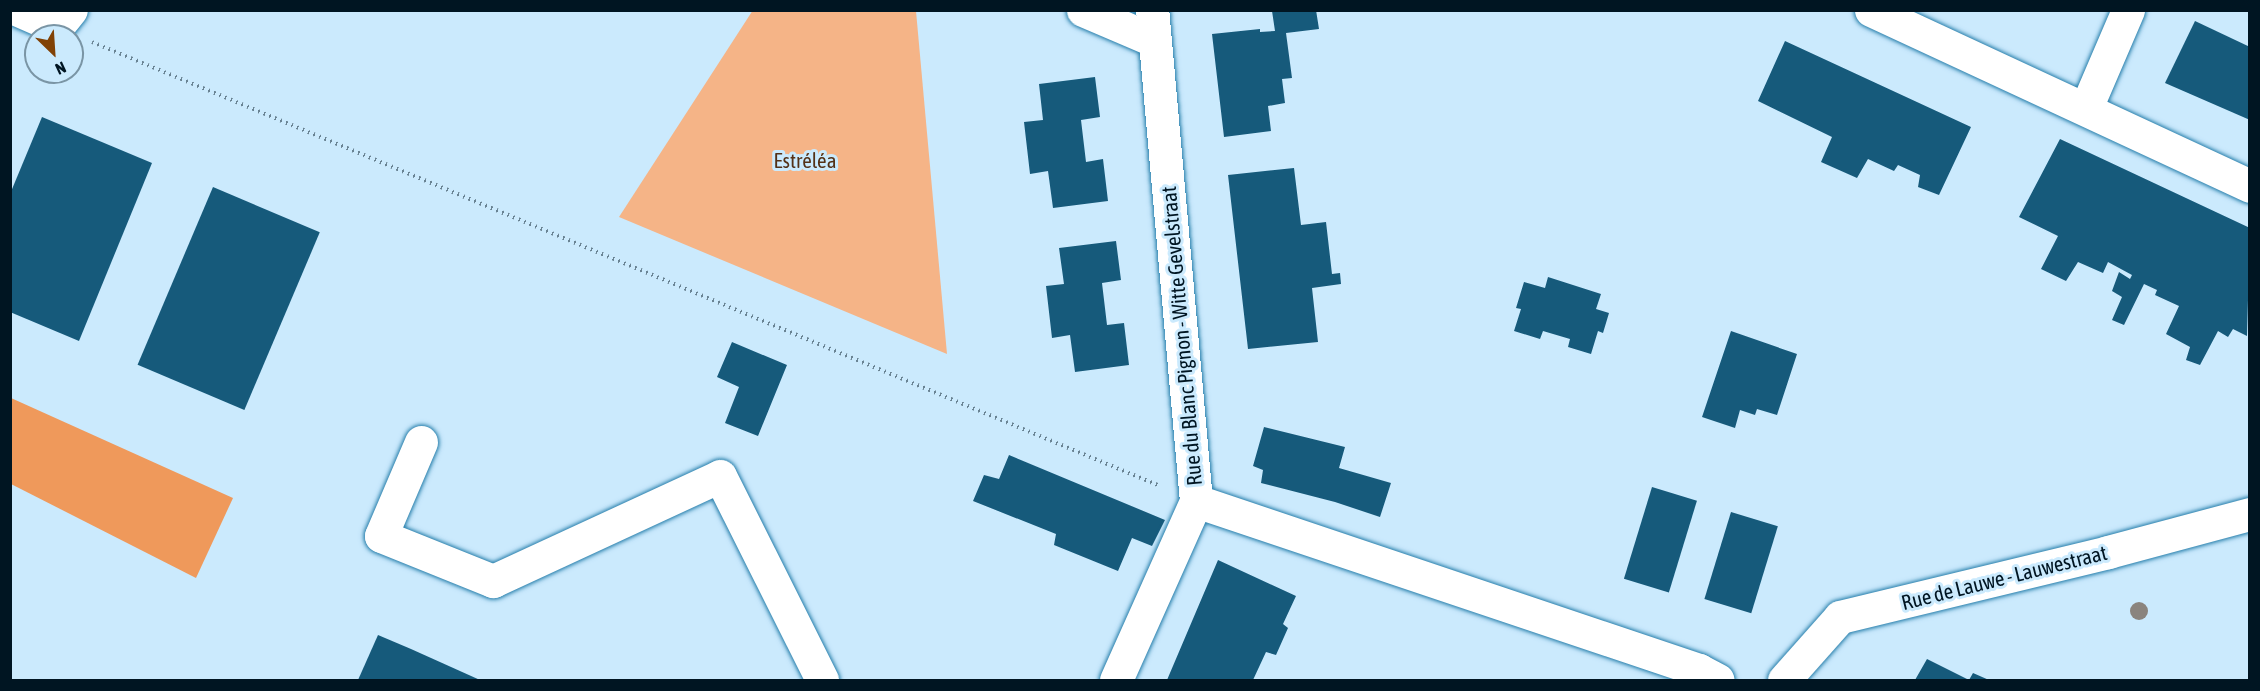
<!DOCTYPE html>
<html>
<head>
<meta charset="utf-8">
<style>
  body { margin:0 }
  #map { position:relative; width:2260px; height:691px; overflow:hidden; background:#cbeafd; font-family:"Asap Condensed",sans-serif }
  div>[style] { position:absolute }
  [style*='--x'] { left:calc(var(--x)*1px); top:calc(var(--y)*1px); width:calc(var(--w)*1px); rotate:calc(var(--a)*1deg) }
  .green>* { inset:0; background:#f5b487 }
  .forest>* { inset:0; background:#ef995b }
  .building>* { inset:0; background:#165a7b; transform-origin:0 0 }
  .path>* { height:4px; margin-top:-2px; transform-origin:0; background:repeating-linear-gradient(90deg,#698393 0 1.5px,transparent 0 6px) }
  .roads { filter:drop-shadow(0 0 2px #267eab) drop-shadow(0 0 2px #267eab) }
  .minor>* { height:33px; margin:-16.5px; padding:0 16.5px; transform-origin:16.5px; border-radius:16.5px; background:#fff }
  .trees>* { width:18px; height:18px; margin:-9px; border-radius:50%; background:#8a847e }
  span { translate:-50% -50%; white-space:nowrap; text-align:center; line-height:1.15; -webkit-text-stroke:6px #cbeafd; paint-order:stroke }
  .park-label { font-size:21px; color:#543117 }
  .street-label { font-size:21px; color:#001522 }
  .frame { position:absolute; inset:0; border:12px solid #001522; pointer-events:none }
  .north { position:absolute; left:24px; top:24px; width:60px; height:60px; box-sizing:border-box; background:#cbeafd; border:2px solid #7a95a5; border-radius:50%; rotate:155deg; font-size:16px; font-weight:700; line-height:24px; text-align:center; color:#001522 }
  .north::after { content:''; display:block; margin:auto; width:21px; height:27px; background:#814206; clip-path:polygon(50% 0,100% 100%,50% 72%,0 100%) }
</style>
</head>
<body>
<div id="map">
  <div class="green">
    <div style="clip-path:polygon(753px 10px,916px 11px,947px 354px,619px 217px)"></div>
  </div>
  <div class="forest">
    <div style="clip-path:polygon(11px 398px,233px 498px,196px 578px,11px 484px)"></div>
  </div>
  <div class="building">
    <div style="clip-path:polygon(1316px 10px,1319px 29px,1286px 33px,1292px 78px,1282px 79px,1285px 103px,1268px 106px,1271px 131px,1224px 137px,1212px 34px,1260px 29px,1260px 32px,1275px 31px,1272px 11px)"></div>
    <div style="clip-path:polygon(2195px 21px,2250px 47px,2250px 120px,2165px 83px)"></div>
    <div style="clip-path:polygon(1785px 41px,1971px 127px,1939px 195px,1918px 187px,1920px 175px,1898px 165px,1894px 171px,1868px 159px,1857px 178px,1821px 162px,1832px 137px,1758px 101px)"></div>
    <div style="clip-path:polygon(1095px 77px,1100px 117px,1081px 120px,1086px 162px,1103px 159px,1108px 201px,1053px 208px,1048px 171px,1030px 174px,1024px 122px,1043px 120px,1039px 84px)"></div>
    <div style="clip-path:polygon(42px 117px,152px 163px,79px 341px,10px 312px,10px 194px)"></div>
    <div style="clip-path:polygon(2060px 139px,2250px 228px,2247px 336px,2233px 329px,2228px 337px,2218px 331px,2200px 365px,2186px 360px,2190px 347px,2166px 334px,2179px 306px,2155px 295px,2157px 290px,2144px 284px,2124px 325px,2112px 320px,2122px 297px,2112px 291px,2119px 272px,2130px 279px,2132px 275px,2108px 262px,2103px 273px,2078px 262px,2066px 281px,2041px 269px,2058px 236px,2019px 217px)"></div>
    <div style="clip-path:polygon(1294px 168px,1301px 225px,1326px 222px,1332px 274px,1340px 273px,1341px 284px,1312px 288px,1318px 342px,1248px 349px,1228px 175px)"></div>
    <div style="left:213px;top:187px;width:116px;height:193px;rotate:23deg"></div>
    <div style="clip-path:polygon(1116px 241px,1121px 280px,1102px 283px,1107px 325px,1124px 323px,1129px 365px,1075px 372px,1070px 335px,1052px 338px,1046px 286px,1064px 284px,1059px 248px)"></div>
    <div style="clip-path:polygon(1548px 277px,1601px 294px,1596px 309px,1609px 313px,1603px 333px,1598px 331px,1591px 354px,1568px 347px,1570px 339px,1543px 331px,1540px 339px,1514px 331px,1521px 309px,1516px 308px,1524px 282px,1545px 288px)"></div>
    <div style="clip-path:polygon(1731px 331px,1797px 354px,1777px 415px,1757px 409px,1755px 415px,1740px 410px,1735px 428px,1702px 417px)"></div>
    <div style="clip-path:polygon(732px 342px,787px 365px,758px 436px,725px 423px,739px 387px,717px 377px)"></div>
    <div style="clip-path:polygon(1264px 427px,1345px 447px,1339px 468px,1391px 483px,1380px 517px,1335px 502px,1261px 483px,1263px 470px,1253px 466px)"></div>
    <div style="clip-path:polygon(1009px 455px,1165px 520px,1152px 546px,1132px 538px,1118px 571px,1054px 545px,1056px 534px,973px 501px,984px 475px,999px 479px)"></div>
    <div style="left:1652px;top:487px;width:47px;height:96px;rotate:17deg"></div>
    <div style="left:1731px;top:512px;width:49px;height:91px;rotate:17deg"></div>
    <div style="clip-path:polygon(1218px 560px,1296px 596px,1283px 624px,1288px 628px,1276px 655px,1266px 652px,1253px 680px,1167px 680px)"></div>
    <div style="clip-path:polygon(378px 635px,411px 649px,480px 680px,358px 680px)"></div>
    <div style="clip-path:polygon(1927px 659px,1969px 680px,1973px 673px,1989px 680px,1915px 680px)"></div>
  </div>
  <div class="path">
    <div style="--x:92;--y:42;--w:1157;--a:22.57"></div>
  </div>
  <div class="roads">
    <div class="minor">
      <div style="--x:18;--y:10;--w:43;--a:23.6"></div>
      <div style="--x:57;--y:27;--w:22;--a:-51"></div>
      <div style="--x:1083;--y:10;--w:76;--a:23.2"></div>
      <div style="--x:1871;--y:10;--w:418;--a:24.9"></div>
      <div style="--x:2086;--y:108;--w:107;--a:-66.8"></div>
      <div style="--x:421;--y:442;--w:102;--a:113.1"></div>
      <div style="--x:381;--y:536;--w:121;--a:21.9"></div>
      <div style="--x:493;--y:581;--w:250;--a:-24.8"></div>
      <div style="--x:720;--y:476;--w:228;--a:63.4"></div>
      <div style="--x:1196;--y:501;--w:531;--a:18.57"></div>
      <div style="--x:1699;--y:670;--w:21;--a:28"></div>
      <div style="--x:1116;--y:680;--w:196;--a:-65.9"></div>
      <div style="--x:1196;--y:501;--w:493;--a:-95.1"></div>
      <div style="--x:1784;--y:680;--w:84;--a:-48.4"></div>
      <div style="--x:1840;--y:617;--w:276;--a:-13.6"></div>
      <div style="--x:2108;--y:552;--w:147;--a:-15"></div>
    </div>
  </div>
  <div class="trees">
    <div style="left:2139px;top:611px"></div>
  </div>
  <div class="park-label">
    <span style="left:805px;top:160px">Estréléa</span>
  </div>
  <div class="street-label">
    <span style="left:1181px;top:336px;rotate:-95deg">Rue du Blanc Pignon - Witte Gevelstraat</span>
    <span style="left:2004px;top:577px;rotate:-14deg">Rue de Lauwe - Lauwestraat</span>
  </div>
  <div class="frame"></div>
  <div class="north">N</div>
</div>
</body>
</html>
